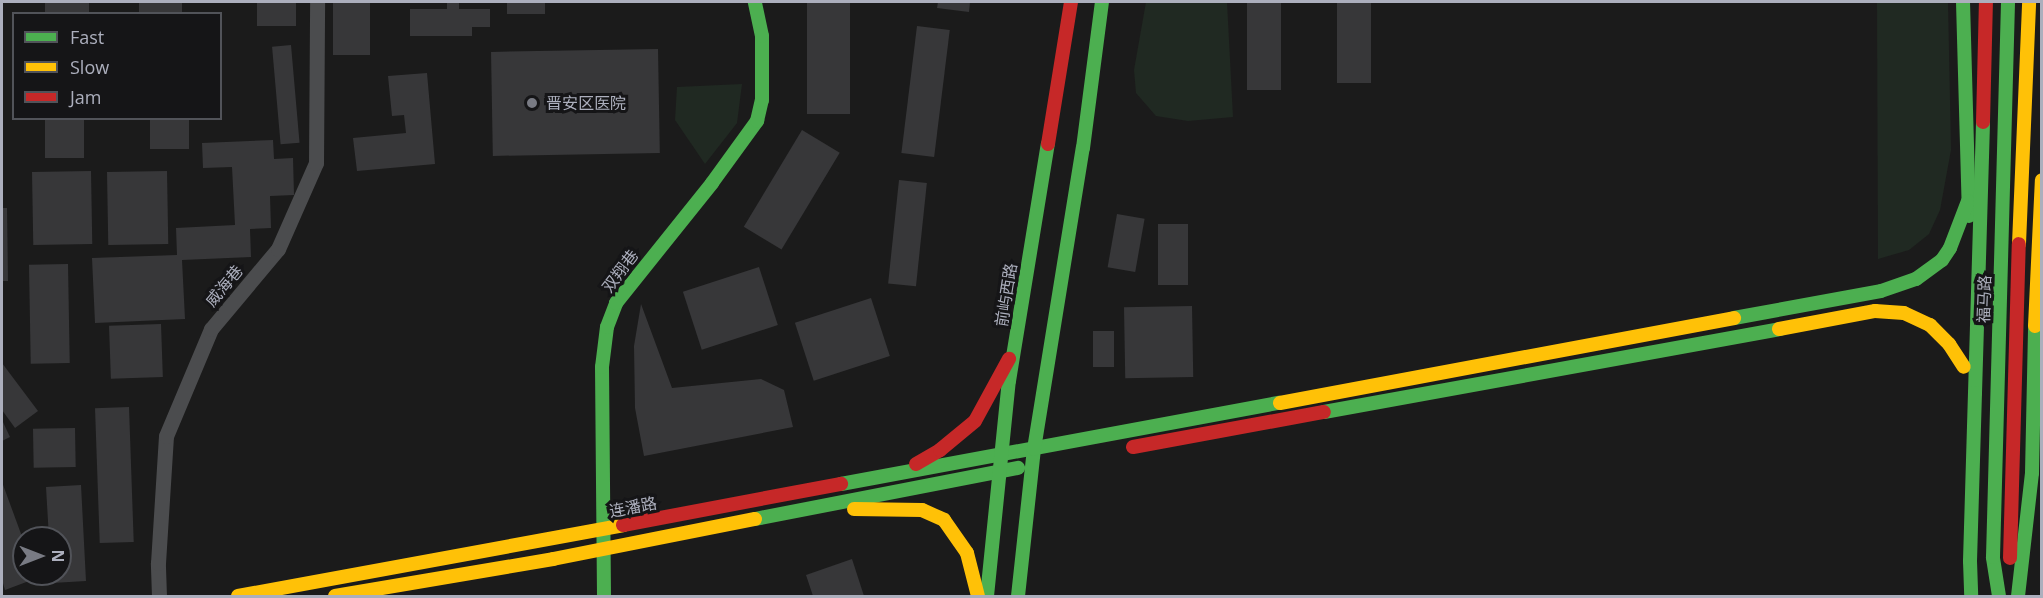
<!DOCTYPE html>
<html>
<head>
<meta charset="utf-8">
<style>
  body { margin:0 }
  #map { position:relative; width:2043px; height:598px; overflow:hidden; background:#1b1b1b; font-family:"Open Sans","Noto Sans SC",sans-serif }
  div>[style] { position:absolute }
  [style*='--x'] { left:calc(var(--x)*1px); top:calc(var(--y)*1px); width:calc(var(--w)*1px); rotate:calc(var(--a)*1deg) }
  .green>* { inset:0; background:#202922 }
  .building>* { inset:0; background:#373739; transform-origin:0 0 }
  .street>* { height:15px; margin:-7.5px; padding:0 7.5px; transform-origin:7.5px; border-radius:7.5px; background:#4b4c4e }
  .fast>* { height:14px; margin:-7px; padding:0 7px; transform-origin:7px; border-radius:7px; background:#4caf50 }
  .slow>* { height:14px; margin:-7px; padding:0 7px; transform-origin:7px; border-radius:7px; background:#ffc107 }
  .jam>* { height:14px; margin:-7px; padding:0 7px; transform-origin:7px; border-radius:7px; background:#c62828 }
  .fast-bridge>* { height:14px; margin:-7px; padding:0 7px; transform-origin:7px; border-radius:7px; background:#4caf50 }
  .dots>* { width:16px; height:16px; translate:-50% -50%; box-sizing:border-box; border:3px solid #151517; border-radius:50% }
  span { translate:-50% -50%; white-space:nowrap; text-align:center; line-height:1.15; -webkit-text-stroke:6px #151517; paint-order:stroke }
  .poi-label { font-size:16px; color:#acafbd }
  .left { translate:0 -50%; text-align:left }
  .street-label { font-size:16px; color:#acafbd }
  .frame { position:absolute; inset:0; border:3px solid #acafbd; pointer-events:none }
  .legend { position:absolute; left:12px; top:12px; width:210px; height:108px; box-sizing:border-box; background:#151517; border:2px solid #515359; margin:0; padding:8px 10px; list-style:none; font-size:18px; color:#acafbd }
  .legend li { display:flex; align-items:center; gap:12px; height:30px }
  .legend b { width:30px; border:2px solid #515359 }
  .north { position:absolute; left:12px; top:526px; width:60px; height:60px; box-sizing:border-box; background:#151517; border:2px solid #515359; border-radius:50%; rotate:90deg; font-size:16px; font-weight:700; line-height:24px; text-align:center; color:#acafbd }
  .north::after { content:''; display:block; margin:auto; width:21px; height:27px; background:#797b84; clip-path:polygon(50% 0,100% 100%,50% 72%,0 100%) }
</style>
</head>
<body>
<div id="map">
  <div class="green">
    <div style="clip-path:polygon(1146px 2px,1227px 2px,1233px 117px,1188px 121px,1156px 116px,1136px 93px,1134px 70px)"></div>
    <div style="clip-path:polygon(1877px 2px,1948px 2px,1951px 150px,1940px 210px,1929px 234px,1909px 250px,1878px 259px)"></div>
    <div style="clip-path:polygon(742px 84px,737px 123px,705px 164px,675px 120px,677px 87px)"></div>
  </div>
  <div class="building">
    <div style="left:45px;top:2px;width:44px;height:12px"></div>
    <div style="left:139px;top:2px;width:43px;height:12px"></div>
    <div style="left:257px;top:2px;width:39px;height:24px"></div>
    <div style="left:333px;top:2px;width:37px;height:53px"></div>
    <div style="clip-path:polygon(447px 2px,459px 2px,459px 9px,490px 9px,490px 27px,472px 27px,472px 36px,410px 36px,410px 9px,447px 9px)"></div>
    <div style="left:507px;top:2px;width:38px;height:12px"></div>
    <div style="left:807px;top:2px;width:43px;height:112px"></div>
    <div style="clip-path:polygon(938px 2px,970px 2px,969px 12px,937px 8px)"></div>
    <div style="left:1247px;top:2px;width:34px;height:88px"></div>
    <div style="left:1337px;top:2px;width:34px;height:81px"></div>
    <div style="left:917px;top:26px;width:33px;height:128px;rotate:7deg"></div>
    <div style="left:291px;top:45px;width:98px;height:19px;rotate:85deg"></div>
    <div style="left:658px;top:49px;width:104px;height:167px;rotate:89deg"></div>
    <div style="clip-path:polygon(427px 73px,435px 164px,357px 171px,353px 138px,406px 133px,404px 115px,392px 116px,388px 76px)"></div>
    <div style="left:45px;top:118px;width:39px;height:40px"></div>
    <div style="left:150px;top:118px;width:39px;height:31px"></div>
    <div style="left:802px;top:130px;width:44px;height:113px;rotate:31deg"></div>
    <div style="clip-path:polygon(273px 140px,274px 159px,293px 158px,294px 195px,270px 196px,271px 228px,250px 229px,251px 257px,182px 260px,185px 319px,95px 323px,92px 258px,177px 255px,176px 228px,235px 225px,232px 167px,203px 168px,202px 143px)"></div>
    <div style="left:91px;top:171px;width:73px;height:59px;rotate:89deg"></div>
    <div style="left:167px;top:171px;width:73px;height:60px;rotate:89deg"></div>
    <div style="left:899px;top:180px;width:28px;height:104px;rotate:6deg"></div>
    <div style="clip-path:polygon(2px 208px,7px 208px,8px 281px,2px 281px)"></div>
    <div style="left:1117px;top:214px;width:28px;height:54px;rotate:10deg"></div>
    <div style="left:1158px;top:224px;width:30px;height:61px"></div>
    <div style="left:68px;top:264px;width:99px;height:39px;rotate:89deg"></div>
    <div style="left:759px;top:267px;width:61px;height:80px;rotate:72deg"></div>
    <div style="left:871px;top:298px;width:61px;height:80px;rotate:72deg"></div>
    <div style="clip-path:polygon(641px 304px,672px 388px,761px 379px,784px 390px,793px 427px,644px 456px,635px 408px,634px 346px)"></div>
    <div style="left:1192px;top:306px;width:71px;height:68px;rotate:89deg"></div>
    <div style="left:161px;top:324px;width:53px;height:52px;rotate:88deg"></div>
    <div style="left:1093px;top:331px;width:21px;height:36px"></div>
    <div style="clip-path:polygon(2px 363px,38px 411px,15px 428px,2px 410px)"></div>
    <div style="left:129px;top:407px;width:135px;height:34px;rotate:88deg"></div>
    <div style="clip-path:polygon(2px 420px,10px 437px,2px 441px)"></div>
    <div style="left:75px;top:428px;width:39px;height:42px;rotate:89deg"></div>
    <div style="clip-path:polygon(2px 482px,24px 542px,24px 574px,36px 574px,37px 578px,5px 590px,2px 580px)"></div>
    <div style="clip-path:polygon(81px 485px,86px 581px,52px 583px,51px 574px,60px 574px,60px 538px,49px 538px,46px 487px)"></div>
    <div style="clip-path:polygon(852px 559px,864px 596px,813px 596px,806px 575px)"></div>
  </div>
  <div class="street">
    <div style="--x:159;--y:596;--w:33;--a:-92"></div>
    <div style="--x:158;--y:563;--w:127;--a:-86.4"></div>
    <div style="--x:166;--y:436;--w:116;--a:-67.2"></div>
    <div style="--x:211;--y:329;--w:104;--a:-50.1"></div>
    <div style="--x:278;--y:249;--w:94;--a:-66.2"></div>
    <div style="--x:316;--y:163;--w:161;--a:-89.6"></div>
  </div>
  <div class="fast">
    <div style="--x:1963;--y:2;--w:214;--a:88.4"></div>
    <div style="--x:1734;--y:318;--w:149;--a:-10.4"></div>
    <div style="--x:1881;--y:291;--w:37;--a:-19"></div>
    <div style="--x:1916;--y:279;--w:32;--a:-36"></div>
    <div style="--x:1942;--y:260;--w:14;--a:-56"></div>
    <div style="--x:1950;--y:248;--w:50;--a:-69"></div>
    <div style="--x:1975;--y:393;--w:271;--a:-88.3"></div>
    <div style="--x:1324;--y:412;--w:463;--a:-10.3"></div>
    <div style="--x:841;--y:484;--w:446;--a:-10.5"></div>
    <div style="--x:755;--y:519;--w:268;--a:-11"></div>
    <div style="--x:1970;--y:561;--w:35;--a:88"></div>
    <div style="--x:604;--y:596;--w:229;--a:-90.5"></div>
    <div style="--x:602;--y:367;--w:40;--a:-82.9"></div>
    <div style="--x:607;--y:327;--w:26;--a:-69"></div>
    <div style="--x:616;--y:303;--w:154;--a:-51.3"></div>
    <div style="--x:712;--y:183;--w:77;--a:-54"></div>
    <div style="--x:757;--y:121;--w:22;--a:-77"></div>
    <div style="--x:762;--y:100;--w:64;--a:-90"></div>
    <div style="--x:762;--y:36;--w:35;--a:-102"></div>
    <div style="--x:987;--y:596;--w:216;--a:-84.2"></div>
    <div style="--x:1009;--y:381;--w:240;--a:-80.7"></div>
    <div style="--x:1018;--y:596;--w:148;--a:-83.8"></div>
    <div style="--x:1034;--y:449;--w:305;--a:-80.8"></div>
    <div style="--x:1083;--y:148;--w:147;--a:-82.6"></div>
    <div style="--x:1999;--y:596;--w:39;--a:-99"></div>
    <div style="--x:1993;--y:557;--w:555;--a:-88.45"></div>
    <div style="--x:2018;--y:596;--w:124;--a:-83.5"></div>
    <div style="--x:2032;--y:473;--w:147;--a:-88.8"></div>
  </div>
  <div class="slow">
    <div style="--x:2019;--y:244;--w:242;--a:-87.6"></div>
    <div style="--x:2035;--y:326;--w:146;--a:-87.3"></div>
    <div style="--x:1779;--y:329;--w:98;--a:-10.6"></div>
    <div style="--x:1875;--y:311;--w:29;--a:4"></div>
    <div style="--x:1904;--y:313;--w:29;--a:25"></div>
    <div style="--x:1930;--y:325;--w:27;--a:45"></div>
    <div style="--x:1949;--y:344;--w:27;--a:57"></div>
    <div style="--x:1280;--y:403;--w:462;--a:-10.6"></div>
    <div style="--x:854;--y:509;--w:68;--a:0.8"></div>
    <div style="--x:922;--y:510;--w:24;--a:24"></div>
    <div style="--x:944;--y:520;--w:40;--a:55.1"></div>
    <div style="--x:967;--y:553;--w:44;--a:75.7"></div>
    <div style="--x:238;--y:596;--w:391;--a:-10.4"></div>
    <div style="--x:335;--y:596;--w:221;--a:-9.6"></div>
    <div style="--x:553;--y:559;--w:206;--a:-11.2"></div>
  </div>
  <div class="jam">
    <div style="--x:1983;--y:122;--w:120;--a:-88.6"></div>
    <div style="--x:1048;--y:144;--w:144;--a:-80.8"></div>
    <div style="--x:1133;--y:447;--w:194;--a:-10.4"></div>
    <div style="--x:916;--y:464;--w:28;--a:-30"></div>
    <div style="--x:940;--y:450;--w:45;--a:-39.6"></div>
    <div style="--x:975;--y:421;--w:71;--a:-61.3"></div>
    <div style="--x:623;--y:525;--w:222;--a:-10.7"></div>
    <div style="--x:2010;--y:558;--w:314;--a:-88.4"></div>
  </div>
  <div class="fast-bridge">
    <div style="--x:1970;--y:561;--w:168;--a:-88.3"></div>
  </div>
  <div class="dots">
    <div style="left:532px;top:103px;background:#797b84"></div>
  </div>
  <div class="poi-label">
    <span class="left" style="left:546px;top:103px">晋安区医院</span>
  </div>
  <div class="street-label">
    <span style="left:620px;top:271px;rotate:-53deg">双翔巷</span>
    <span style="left:224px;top:286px;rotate:-50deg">威海巷</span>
    <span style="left:1006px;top:295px;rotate:-81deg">前屿西路</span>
    <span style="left:1984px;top:299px;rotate:-88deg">福马路</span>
    <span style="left:633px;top:507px;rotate:-11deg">连潘路</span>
  </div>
  <div class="frame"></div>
  <ul class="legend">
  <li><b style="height:8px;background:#4caf50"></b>Fast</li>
  <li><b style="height:8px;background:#ffc107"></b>Slow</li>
  <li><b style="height:8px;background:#c62828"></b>Jam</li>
  </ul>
  <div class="north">N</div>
</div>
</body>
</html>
